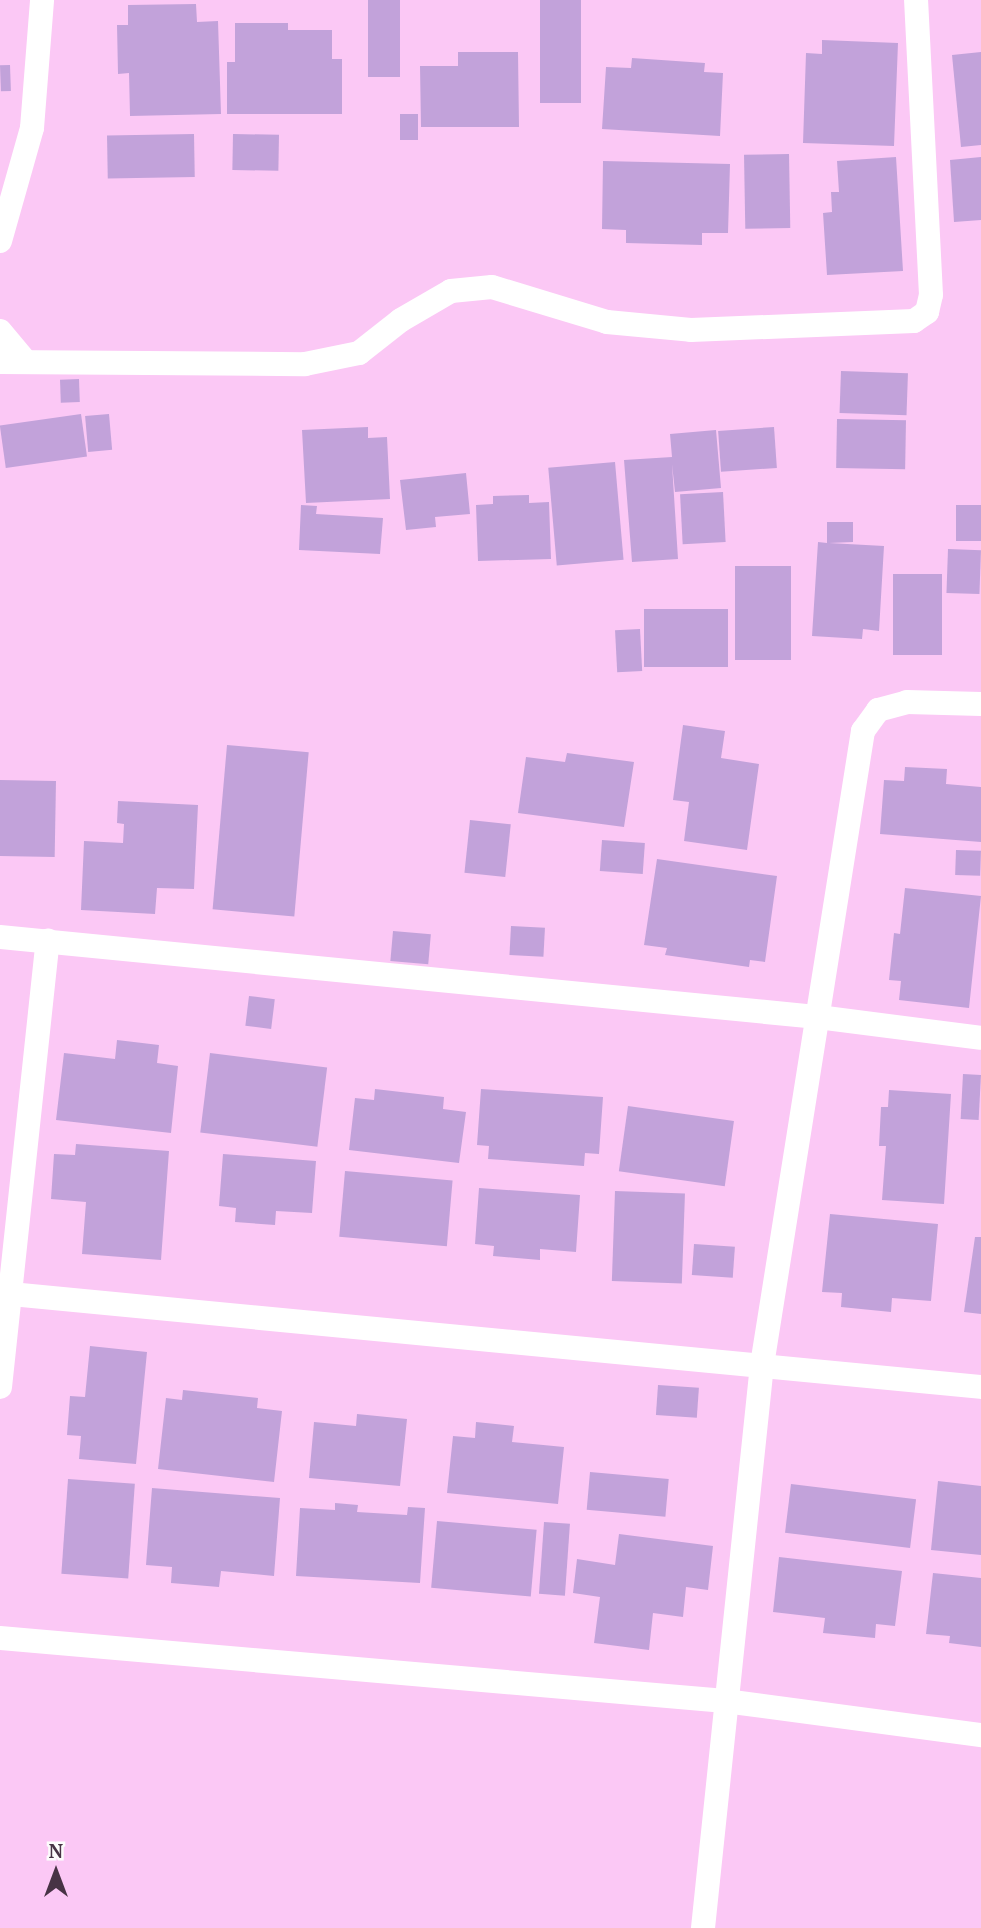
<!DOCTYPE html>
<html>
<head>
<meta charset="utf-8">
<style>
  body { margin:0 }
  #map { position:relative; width:981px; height:1928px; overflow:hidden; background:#fbc8f5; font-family:"PT Serif",serif }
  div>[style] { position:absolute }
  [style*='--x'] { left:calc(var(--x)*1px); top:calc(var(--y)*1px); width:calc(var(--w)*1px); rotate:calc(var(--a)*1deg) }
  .building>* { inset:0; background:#c2a2da; transform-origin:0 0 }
  .street>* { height:24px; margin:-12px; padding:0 12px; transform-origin:12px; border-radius:12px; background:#fff }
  span { translate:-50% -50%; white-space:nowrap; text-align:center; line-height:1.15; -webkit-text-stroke:7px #fcfcfc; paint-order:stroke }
  .north { position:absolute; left:21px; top:1837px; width:70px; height:70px; -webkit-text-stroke:5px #fcfcfc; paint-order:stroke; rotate:0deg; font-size:19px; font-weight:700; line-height:28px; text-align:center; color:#473345 }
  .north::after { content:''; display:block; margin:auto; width:24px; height:32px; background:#473345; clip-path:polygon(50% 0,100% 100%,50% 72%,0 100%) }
</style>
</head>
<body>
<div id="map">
  <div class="building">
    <div style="left:368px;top:0;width:32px;height:77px"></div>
    <div style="left:540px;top:0;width:41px;height:103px"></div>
    <div style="clip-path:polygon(196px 4px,197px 22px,218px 21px,221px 114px,130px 116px,129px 73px,118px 74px,117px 25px,128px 25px,128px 5px)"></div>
    <div style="clip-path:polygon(235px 23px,288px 23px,288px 30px,332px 30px,332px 59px,342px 59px,342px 114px,227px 114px,227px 62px,235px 62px)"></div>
    <div style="clip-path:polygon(822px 40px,898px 43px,894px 146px,803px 143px,806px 53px,822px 54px)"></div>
    <div style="clip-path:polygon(458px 52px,518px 52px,519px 127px,421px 127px,420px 66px,458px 66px)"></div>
    <div style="clip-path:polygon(981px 52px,981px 145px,961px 147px,952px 55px)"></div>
    <div style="clip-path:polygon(632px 58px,705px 63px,704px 72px,723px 73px,720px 136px,602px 129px,606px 67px,631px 68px)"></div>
    <div style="left:10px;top:65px;width:26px;height:10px;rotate:88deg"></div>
    <div style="left:400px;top:114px;width:18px;height:26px"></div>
    <div style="left:194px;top:134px;width:43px;height:87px;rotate:89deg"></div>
    <div style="left:233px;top:134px;width:46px;height:36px;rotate:1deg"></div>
    <div style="left:789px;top:154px;width:74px;height:45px;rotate:89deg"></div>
    <div style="clip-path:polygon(896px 157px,903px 271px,827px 275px,823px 213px,832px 212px,831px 192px,839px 192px,837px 161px)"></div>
    <div style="clip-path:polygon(981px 157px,981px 220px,954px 222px,950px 160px)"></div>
    <div style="clip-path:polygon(603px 161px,730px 164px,728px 233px,702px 233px,702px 245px,626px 243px,626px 230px,602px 229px)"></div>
    <div style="left:841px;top:371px;width:67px;height:42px;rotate:2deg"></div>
    <div style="left:79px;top:379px;width:23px;height:19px;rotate:88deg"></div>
    <div style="left:81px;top:414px;width:43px;height:82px;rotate:82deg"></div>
    <div style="left:109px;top:414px;width:36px;height:24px;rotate:85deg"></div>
    <div style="left:837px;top:419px;width:69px;height:49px;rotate:1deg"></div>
    <div style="clip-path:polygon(368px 427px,368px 438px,387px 437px,390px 499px,306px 503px,302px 430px)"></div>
    <div style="left:774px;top:427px;width:41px;height:56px;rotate:86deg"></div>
    <div style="clip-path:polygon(716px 430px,721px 488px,675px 492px,672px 464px,678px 559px,632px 562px,624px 460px,672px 457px,670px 434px)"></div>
    <div style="left:615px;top:462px;width:98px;height:67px;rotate:85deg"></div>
    <div style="clip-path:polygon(466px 473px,470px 514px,435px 517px,436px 527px,406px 530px,400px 480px)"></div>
    <div style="left:723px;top:492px;width:50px;height:43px;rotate:87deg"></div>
    <div style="clip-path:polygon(529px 495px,529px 503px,549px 502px,551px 559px,478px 561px,476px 505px,493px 504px,493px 496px)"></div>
    <div style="clip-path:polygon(301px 505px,317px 506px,316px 514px,383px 518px,380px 554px,299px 550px)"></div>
    <div style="left:956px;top:505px;width:25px;height:36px"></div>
    <div style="clip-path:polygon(827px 522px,853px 522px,853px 542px,829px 543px,884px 546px,879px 631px,863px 629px,862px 639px,812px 636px,818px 542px,827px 543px)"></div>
    <div style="left:948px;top:549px;width:33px;height:44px;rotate:2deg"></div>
    <div style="left:735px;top:566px;width:56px;height:94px"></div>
    <div style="left:893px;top:574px;width:49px;height:81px"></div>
    <div style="left:644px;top:609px;width:84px;height:58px"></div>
    <div style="left:640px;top:629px;width:42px;height:25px;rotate:87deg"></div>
    <div style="clip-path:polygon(683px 725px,725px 731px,721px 758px,759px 764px,747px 850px,684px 841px,689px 802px,673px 800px)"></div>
    <div style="left:227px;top:745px;width:82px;height:165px;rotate:5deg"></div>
    <div style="clip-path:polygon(567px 753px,634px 762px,624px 827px,518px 813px,526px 757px,565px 762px)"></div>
    <div style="clip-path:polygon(905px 767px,947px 769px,946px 784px,981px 787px,981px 842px,880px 834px,884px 780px,904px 781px)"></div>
    <div style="left:0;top:780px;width:56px;height:76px;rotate:1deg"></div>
    <div style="clip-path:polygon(118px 801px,198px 805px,194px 889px,157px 888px,155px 914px,81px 910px,84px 841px,123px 843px,124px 824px,117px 823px)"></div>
    <div style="left:470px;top:820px;width:41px;height:53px;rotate:6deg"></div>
    <div style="left:602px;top:840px;width:43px;height:31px;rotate:4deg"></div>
    <div style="left:956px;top:850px;width:25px;height:25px;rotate:2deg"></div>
    <div style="clip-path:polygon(657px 859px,777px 876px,765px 962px,750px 960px,749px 967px,665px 955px,667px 948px,644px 945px)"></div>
    <div style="clip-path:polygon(905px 888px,981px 896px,969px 1008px,899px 1000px,901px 981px,889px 980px,894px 933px,900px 934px)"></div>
    <div style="left:511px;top:926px;width:34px;height:29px;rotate:3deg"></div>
    <div style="left:393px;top:931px;width:38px;height:30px;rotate:5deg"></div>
    <div style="left:249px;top:996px;width:26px;height:30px;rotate:7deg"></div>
    <div style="clip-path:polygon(117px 1040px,159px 1045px,157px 1063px,178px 1066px,171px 1133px,56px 1120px,64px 1053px,115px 1059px)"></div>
    <div style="left:210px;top:1053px;width:118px;height:80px;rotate:7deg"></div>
    <div style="left:963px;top:1074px;width:18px;height:45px;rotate:3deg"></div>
    <div style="clip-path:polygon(375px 1089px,444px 1097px,443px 1109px,466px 1112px,459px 1163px,349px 1150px,355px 1098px,374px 1100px)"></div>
    <div style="clip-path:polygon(481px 1089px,603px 1097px,599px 1154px,585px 1153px,584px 1166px,488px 1159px,489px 1146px,477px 1145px)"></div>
    <div style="clip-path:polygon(889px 1090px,951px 1094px,944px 1204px,882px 1200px,886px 1146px,879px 1146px,881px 1107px,888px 1107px)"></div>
    <div style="left:628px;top:1106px;width:107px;height:66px;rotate:8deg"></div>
    <div style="clip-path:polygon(76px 1144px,169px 1151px,161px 1260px,82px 1254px,86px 1202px,51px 1199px,54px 1154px,75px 1155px)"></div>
    <div style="clip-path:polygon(223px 1154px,316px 1161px,312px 1213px,276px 1211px,275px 1225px,235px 1222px,236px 1208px,219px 1206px)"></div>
    <div style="left:345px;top:1171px;width:108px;height:66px;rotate:5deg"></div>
    <div style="clip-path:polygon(479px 1188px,580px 1195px,576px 1252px,540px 1249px,540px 1260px,493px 1256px,494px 1246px,475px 1244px)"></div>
    <div style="left:615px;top:1191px;width:70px;height:90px;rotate:2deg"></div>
    <div style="clip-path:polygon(830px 1214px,938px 1224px,931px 1301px,892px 1298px,891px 1312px,841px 1307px,842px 1293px,822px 1292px)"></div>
    <div style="clip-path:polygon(975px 1237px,981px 1237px,981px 1314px,964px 1312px)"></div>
    <div style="left:694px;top:1244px;width:41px;height:31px;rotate:4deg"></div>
    <div style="clip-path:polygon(90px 1346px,147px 1352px,136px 1464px,79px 1459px,81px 1436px,67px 1435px,70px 1396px,85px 1397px)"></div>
    <div style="left:658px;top:1385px;width:41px;height:30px;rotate:4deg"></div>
    <div style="clip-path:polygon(183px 1390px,258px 1398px,257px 1408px,282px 1411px,274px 1482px,158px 1469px,166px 1398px,182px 1400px)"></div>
    <div style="clip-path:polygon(357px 1414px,407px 1419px,400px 1486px,309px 1478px,314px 1422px,356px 1426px)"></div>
    <div style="clip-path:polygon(476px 1422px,514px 1426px,512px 1442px,564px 1447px,558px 1504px,447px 1493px,453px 1436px,475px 1438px)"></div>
    <div style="left:590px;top:1472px;width:79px;height:38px;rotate:5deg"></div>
    <div style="left:68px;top:1479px;width:67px;height:95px;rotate:4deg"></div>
    <div style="clip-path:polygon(938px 1481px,981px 1486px,981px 1555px,931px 1550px)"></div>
    <div style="left:791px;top:1484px;width:126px;height:49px;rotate:7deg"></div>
    <div style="clip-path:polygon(152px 1488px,280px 1498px,274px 1576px,221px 1571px,219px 1587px,171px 1583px,172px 1567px,146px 1565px)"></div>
    <div style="clip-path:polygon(335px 1503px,358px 1505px,357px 1512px,407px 1515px,408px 1507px,425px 1508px,420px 1583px,296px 1576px,300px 1508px,335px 1510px)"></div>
    <div style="left:437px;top:1521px;width:100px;height:67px;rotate:5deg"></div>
    <div style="left:544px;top:1522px;width:26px;height:72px;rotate:4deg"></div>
    <div style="clip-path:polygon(619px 1534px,713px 1546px,708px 1590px,686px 1587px,683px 1617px,653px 1613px,649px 1650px,594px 1643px,600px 1597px,573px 1593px,577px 1559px,615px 1565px)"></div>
    <div style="clip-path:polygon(779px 1557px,902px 1571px,895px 1626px,876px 1624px,875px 1638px,823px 1633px,825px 1618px,773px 1612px)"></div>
    <div style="clip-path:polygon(933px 1573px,981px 1578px,981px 1647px,949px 1643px,950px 1636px,926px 1634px)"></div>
  </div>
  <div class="street">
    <div style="--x:0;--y:241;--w:117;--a:-74.2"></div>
    <div style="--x:32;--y:128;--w:128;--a:-85.5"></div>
    <div style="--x:0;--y:331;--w:40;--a:50"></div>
    <div style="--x:0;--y:362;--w:305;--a:0.4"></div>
    <div style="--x:305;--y:364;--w:55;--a:-11.5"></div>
    <div style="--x:359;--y:353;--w:53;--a:-38.2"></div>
    <div style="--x:401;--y:320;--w:58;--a:-30.1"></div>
    <div style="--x:451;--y:291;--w:41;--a:-5.6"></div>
    <div style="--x:492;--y:287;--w:120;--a:16.9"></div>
    <div style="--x:607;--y:322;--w:84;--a:5.4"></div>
    <div style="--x:691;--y:330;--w:223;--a:-2.3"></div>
    <div style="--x:914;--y:321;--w:16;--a:-35"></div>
    <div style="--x:927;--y:312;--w:17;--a:-77"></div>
    <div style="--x:931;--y:295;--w:295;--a:-92.9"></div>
    <div style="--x:0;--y:937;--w:822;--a:5.59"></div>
    <div style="--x:818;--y:1017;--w:164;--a:7.3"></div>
    <div style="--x:0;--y:1293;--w:985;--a:5.47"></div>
    <div style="--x:0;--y:1387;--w:449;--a:-83.9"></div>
    <div style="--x:0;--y:1638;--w:728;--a:4.97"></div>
    <div style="--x:725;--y:1701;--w:258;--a:7.6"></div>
    <div style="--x:703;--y:1928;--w:566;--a:-84.02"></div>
    <div style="--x:762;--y:1365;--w:642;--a:-80.95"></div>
    <div style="--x:863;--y:731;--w:26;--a:-54"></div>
    <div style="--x:878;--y:710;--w:30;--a:-15"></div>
    <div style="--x:907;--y:702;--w:74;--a:1.5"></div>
  </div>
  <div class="north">N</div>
</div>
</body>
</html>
